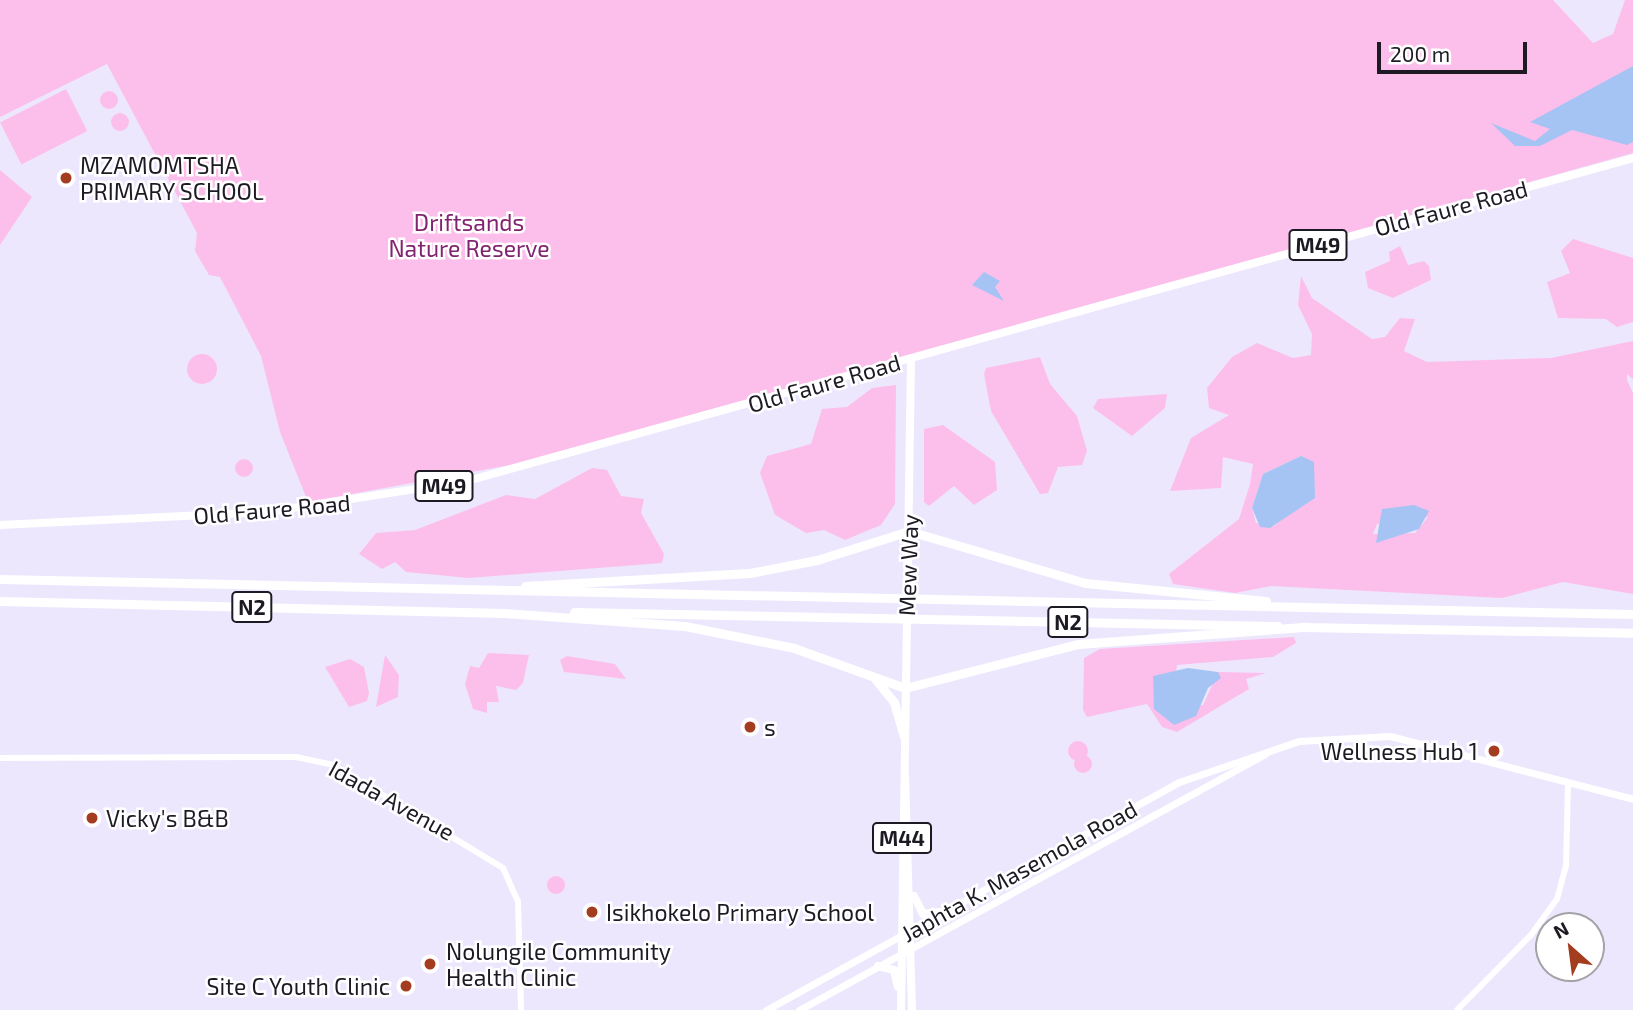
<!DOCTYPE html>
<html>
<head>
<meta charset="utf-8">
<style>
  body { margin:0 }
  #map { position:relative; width:1633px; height:1010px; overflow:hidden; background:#ede7fe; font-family:"Exo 2",sans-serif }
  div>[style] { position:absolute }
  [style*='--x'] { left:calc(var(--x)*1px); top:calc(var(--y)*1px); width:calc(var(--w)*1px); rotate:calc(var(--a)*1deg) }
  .green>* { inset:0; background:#fcbfeb; transform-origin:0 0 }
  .round { border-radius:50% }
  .water>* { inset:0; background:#a5c4f3 }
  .tertiary>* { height:6px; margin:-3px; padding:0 3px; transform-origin:3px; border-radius:3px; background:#fff }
  .secondary>* { height:7px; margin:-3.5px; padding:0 3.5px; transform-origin:3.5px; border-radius:3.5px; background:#fff }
  .primary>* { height:8px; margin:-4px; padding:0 4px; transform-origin:4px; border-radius:4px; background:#fff }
  .motorway>* { height:9px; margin:-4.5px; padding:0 4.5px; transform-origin:4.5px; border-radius:4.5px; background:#fff }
  .dots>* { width:19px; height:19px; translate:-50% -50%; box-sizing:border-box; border:4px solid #fff; border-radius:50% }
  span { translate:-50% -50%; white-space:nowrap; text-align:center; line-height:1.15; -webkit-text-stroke:5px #fff; paint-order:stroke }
  .shield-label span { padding:2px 5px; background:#fff; border:2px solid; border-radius:5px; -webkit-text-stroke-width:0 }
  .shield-label { font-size:21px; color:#1d1a24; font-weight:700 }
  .poi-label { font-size:23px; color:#1d1a24 }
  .left { translate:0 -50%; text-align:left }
  .right { translate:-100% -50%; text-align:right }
  .street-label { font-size:23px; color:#1d1a24 }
  .park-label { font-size:23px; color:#82236f }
  .north { position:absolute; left:1535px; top:912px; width:70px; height:70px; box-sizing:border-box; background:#fff; border:2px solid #a5a3a7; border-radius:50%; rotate:332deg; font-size:19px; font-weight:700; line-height:28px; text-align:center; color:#1d1a24 }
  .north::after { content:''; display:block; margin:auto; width:24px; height:32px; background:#a43c1f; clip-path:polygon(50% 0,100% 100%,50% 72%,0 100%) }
  .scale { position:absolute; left:1377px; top:42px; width:150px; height:32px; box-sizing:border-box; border:4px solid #1d1a24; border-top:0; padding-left:9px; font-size:21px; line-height:24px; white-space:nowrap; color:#1d1a24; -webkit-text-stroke:5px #fff; paint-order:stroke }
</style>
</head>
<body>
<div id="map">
  <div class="green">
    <div style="clip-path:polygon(0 0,1553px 0,1593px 43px,1613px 34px,1625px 0,1633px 0,1633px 153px,543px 459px,308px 502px,280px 432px,261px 356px,220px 277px,209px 275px,195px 251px,197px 233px,107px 64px,0 117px)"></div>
    <div style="left:66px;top:89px;width:47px;height:74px;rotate:63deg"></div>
    <div class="round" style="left:100px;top:91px;width:18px;height:18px"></div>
    <div class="round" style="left:111px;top:113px;width:18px;height:18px"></div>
    <div style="clip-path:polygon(0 170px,32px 197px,0 245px)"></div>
    <div style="clip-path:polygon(1573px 239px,1633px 258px,1633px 322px,1617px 327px,1606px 319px,1558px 318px,1547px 282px,1570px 273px,1561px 251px)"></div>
    <div style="clip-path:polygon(1400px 246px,1408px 265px,1424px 261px,1429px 266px,1431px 280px,1393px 298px,1368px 288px,1365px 272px,1390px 261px,1389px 252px)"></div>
    <div style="clip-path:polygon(evenodd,1301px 276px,1312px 298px,1372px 339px,1385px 337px,1400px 318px,1415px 319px,1404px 351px,1427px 362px,1551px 358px,1633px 341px,1633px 379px,1627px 374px,1627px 380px,1633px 393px,1633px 594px,1563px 582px,1502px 598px,1271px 586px,1235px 593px,1173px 584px,1169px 574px,1239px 519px,1250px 484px,1253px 464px,1223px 457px,1221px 488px,1170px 491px,1191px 438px,1229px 415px,1209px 408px,1207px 388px,1232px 357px,1257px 343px,1293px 358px,1311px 355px,1312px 334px,1298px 305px,1301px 276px,1301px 456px,1286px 516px,1274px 526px,1256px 523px,1252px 508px,1263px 474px,1301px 456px,1301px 276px,1428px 517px,1415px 533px,1373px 534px,1377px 524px,1428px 517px)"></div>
    <div class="round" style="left:187px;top:354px;width:30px;height:30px"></div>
    <div style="clip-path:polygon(1040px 357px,1050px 384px,1077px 416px,1087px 451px,1082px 465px,1058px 467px,1048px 493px,1040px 494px,991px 411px,984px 374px,986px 368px)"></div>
    <div style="clip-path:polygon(896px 385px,895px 504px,881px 525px,845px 540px,824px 530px,806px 533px,775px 515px,760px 473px,767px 456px,811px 444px,822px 409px,847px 407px,872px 388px)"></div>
    <div style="clip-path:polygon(1167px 394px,1165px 408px,1132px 436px,1093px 408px,1098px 399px)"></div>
    <div style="clip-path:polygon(943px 425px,995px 462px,997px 490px,974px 505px,954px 486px,929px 506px,924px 502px,924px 429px)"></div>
    <div class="round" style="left:235px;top:459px;width:18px;height:18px"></div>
    <div style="clip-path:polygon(592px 468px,607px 470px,621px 496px,644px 499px,641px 513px,664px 554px,662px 563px,469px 578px,406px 572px,395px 562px,382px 569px,359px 554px,376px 533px,415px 530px,506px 495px,535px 499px)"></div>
    <div style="clip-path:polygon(1294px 637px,1296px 643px,1273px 657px,1177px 665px,1176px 673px,1153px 676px,1155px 707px,1203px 705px,1218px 672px,1266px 673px,1246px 679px,1249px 689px,1177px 732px,1162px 727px,1147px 704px,1087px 717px,1083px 710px,1084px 658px,1100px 649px)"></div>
    <div style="clip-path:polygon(488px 653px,529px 655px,523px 683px,516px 690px,496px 686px,499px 702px,487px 702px,487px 713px,473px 709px,465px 684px,470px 666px,479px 668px)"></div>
    <div style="clip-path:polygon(385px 655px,399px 675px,398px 697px,376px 707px)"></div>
    <div style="clip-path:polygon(567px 656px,615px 664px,626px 679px,564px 672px,560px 660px)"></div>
    <div style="clip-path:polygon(350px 659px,364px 667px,369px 693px,367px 701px,349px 707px,325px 667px)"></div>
    <div class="round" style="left:1068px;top:741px;width:20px;height:20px"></div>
    <div class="round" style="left:1074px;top:755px;width:18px;height:18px"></div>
    <div class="round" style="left:547px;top:876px;width:18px;height:18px"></div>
  </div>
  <div class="water">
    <div style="clip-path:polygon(1633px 66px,1633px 142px,1627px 145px,1572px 130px,1540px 146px,1515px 146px,1491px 123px,1535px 141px,1550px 129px,1530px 122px)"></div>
    <div style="clip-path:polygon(984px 272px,1000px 281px,995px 287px,1004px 301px,972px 285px)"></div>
    <div style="clip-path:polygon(1301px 456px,1314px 462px,1315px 498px,1270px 528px,1260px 527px,1252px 508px,1263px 474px)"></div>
    <div style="clip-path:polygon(1414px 505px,1429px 511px,1419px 529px,1376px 543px,1382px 509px)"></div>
    <div style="clip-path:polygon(1188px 668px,1218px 672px,1221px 678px,1208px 688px,1196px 716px,1174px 725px,1154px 709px,1153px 676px)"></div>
  </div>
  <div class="tertiary">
    <div style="--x:0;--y:758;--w:296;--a:-0.2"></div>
    <div style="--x:296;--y:757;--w:38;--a:12"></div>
    <div style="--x:333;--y:765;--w:199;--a:31.2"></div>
    <div style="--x:503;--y:868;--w:36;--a:66"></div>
    <div style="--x:518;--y:901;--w:109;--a:88.4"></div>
    <div style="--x:1457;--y:1010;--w:105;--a:-45.4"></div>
    <div style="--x:1531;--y:935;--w:44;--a:-54.2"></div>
    <div style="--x:1557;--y:899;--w:34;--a:-75"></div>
    <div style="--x:1566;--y:866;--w:80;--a:-88.6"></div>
  </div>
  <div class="secondary">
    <div style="--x:766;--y:1010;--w:472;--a:-28.9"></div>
    <div style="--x:1179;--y:782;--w:127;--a:-18.9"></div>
    <div style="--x:1299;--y:741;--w:91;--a:-3.1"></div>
    <div style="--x:1390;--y:736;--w:251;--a:14.5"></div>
    <div style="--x:799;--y:1010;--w:532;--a:-28.78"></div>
  </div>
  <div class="primary">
    <div style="--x:0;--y:525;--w:267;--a:-2.8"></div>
    <div style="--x:267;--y:512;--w:202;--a:-8.8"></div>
    <div style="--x:467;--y:481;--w:1210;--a:-15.48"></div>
    <div style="--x:905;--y:775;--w:235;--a:88.3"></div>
    <div style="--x:914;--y:896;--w:20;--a:63"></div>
    <div style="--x:923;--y:914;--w:24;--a:-7"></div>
    <div style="--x:878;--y:966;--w:16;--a:14"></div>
    <div style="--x:894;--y:970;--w:17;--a:77"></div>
    <div style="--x:901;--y:1010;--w:651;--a:-89.12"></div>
  </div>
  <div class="motorway">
    <div style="--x:0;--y:579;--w:1633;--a:1.23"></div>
    <div style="--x:525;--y:586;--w:225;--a:-3.3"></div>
    <div style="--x:750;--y:573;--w:68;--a:-11"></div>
    <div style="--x:817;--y:560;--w:96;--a:-17.5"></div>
    <div style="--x:909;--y:531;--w:184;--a:16.4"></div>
    <div style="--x:1086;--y:583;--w:181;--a:5.7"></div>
    <div style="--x:0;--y:601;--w:504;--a:1.36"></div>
    <div style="--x:504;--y:613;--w:181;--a:4.1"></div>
    <div style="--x:685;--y:626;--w:111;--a:11.4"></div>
    <div style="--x:794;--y:648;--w:118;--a:19.8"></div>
    <div style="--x:905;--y:688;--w:179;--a:-14.3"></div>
    <div style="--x:1078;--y:644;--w:229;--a:-4.3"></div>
    <div style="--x:574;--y:612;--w:704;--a:1.14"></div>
    <div style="--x:1302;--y:627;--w:331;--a:1"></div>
    <div style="--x:876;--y:680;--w:28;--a:51"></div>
    <div style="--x:894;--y:702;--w:37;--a:74"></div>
  </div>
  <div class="dots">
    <div style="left:66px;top:178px;background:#a43c1f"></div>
    <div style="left:750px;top:727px;background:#a43c1f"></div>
    <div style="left:1494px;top:751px;background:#a43c1f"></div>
    <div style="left:92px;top:818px;background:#a43c1f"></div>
    <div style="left:592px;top:912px;background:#a43c1f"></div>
    <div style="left:430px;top:964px;background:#a43c1f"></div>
    <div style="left:406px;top:986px;background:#a43c1f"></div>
  </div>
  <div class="shield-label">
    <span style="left:1318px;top:245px">M49</span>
    <span style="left:444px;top:486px">M49</span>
    <span style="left:252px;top:607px">N2</span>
    <span style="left:1068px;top:622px">N2</span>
    <span style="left:902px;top:838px">M44</span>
  </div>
  <div class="poi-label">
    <span class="left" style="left:80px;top:178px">MZAMOMTSHA<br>PRIMARY SCHOOL</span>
    <span class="left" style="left:764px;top:727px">s</span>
    <span class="right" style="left:1478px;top:751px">Wellness Hub 1</span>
    <span class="left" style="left:106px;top:818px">Vicky's B&amp;B</span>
    <span class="left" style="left:606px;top:912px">Isikhokelo Primary School</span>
    <span class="left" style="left:446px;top:964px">Nolungile Community<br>Health Clinic</span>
    <span class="right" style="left:390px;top:986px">Site C Youth Clinic</span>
  </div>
  <div class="street-label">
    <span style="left:1451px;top:208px;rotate:-15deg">Old Faure Road</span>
    <span style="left:824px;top:383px;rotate:-16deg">Old Faure Road</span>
    <span style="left:272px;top:509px;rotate:-5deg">Old Faure Road</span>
    <span style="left:908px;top:565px;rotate:-88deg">Mew Way</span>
    <span style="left:392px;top:800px;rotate:29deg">Idada Avenue</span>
    <span style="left:1019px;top:871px;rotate:-29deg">Japhta K. Masemola Road</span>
  </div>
  <div class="park-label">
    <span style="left:469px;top:235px">Driftsands<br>Nature Reserve</span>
  </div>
  <div class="north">N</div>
  <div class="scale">200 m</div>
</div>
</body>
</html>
